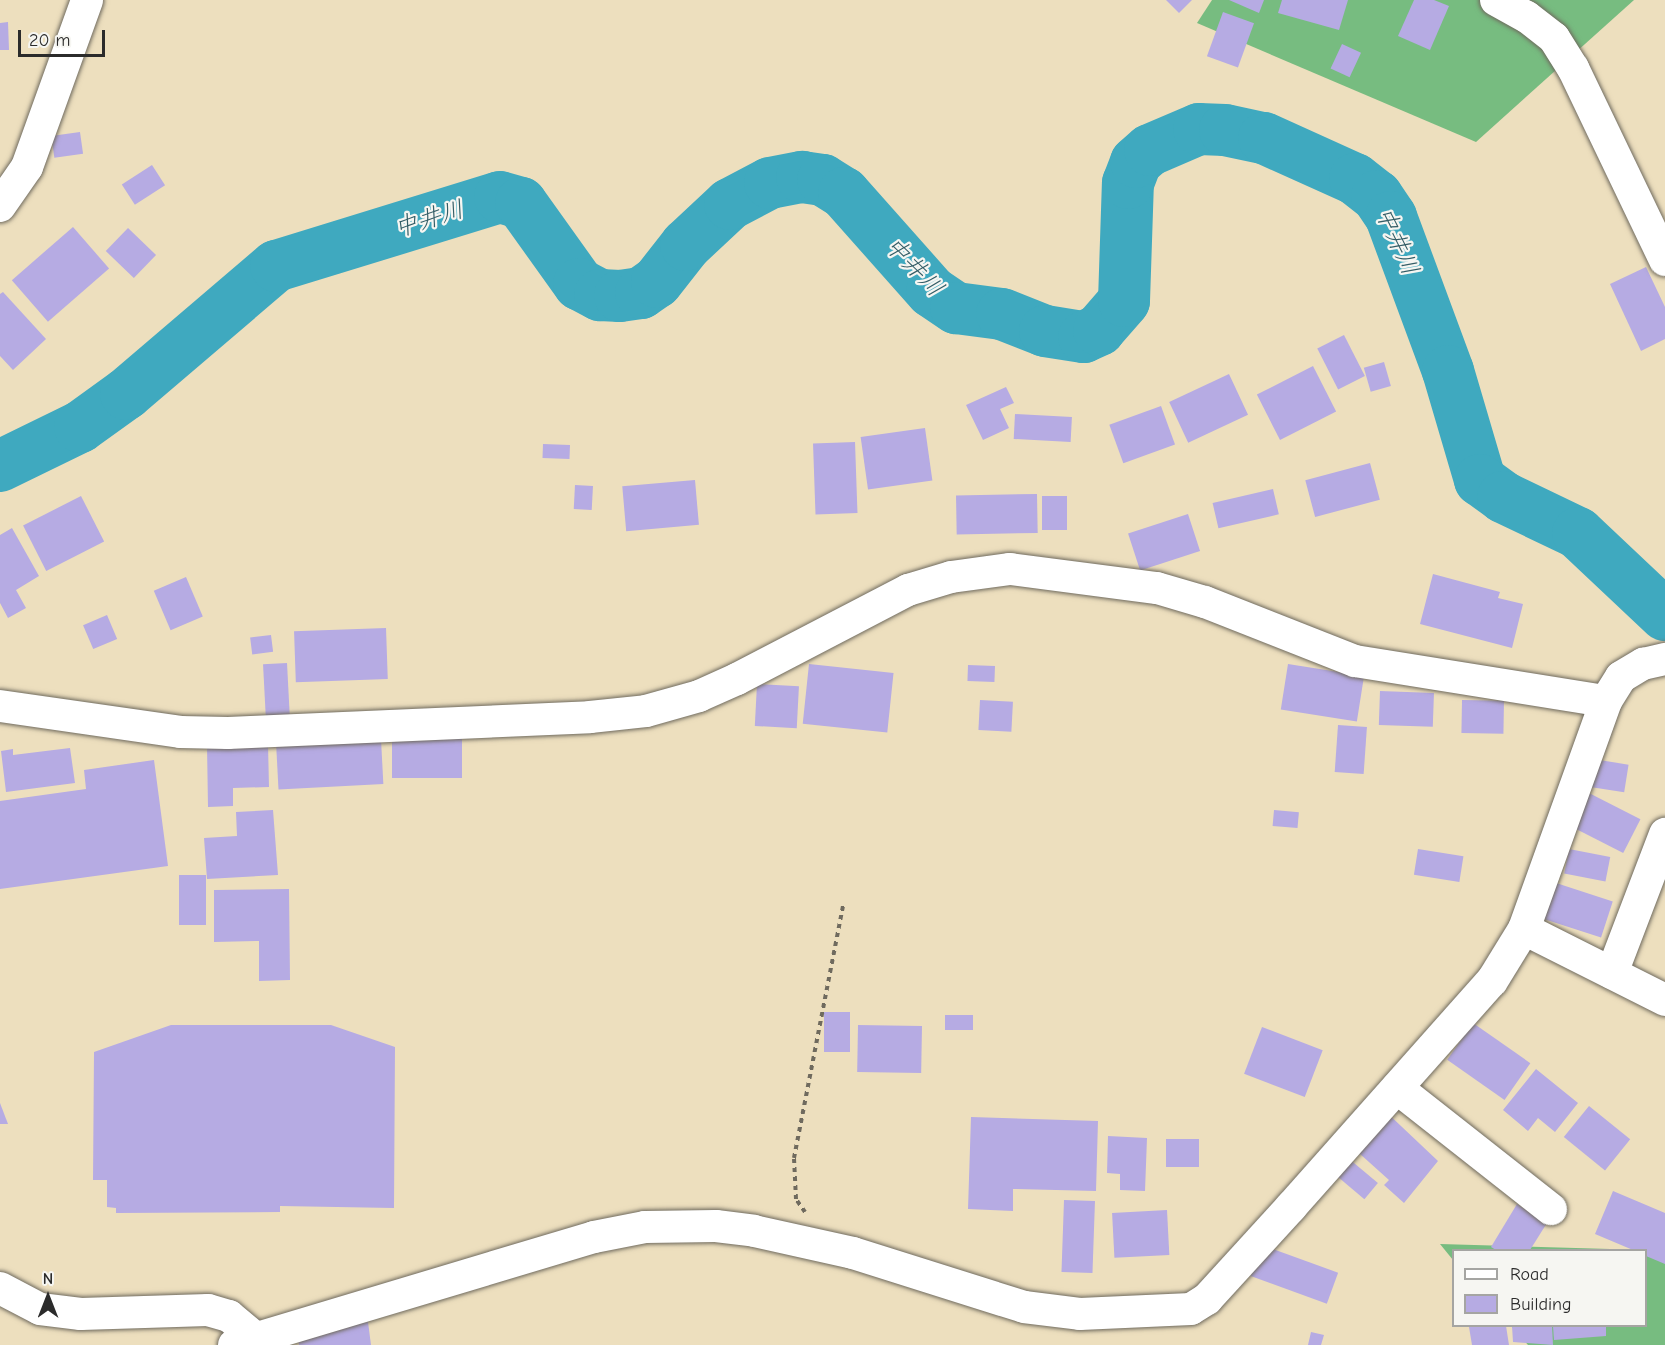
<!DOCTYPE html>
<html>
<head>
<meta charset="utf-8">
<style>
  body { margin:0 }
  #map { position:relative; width:1665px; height:1345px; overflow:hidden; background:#eddfbe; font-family:"Comic Neue","Klee One",sans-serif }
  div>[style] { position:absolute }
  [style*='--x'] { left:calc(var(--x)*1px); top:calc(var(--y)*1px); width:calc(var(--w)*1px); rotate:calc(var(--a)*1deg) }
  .forest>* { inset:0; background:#77bc80 }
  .river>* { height:52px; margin:-26px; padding:0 26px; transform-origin:26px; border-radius:26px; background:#3fa9bf }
  .building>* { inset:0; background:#b6abe3; transform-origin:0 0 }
  .path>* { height:4px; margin-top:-2px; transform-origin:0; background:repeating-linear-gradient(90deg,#6f6a5e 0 4.5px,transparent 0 9px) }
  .roads { filter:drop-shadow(0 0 2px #6f6a5e) drop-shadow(0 0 2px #6f6a5e) }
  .minor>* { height:32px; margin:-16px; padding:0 16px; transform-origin:16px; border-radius:16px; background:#fff }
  span { translate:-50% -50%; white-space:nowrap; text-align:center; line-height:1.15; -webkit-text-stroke:4.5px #f6f6f2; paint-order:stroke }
  .water-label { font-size:24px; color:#335d66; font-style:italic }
  .legend { position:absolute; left:1452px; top:1249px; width:195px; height:78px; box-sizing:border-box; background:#f6f6f2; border:2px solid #a5a5a2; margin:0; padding:8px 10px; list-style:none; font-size:18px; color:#2b2b2b }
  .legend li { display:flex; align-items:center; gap:12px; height:30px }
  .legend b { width:30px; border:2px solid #a5a5a2 }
  .north { position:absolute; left:18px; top:1267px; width:60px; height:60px; -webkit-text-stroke:4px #f6f6f2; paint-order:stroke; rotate:0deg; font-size:16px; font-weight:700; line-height:24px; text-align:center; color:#2b2b2b }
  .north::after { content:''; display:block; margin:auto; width:21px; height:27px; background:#2b2b2b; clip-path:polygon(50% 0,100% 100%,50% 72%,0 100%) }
  .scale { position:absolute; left:18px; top:30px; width:87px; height:27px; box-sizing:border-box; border:3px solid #2b2b2b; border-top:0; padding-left:8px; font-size:18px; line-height:21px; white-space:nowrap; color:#2b2b2b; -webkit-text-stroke:4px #f6f6f2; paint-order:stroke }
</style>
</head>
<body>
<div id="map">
  <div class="forest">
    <div style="clip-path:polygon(1212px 0,1634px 0,1476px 142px,1197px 23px)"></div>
    <div style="clip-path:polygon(1440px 1244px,1645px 1250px,1454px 1250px,1453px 1260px)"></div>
    <div style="clip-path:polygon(1646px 1251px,1665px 1251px,1665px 1345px,1528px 1345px,1511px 1326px,1646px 1326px)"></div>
  </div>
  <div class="river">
    <div style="--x:0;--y:466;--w:89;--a:-26"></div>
    <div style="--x:80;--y:427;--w:57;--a:-35.7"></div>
    <div style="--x:126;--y:394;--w:197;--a:-40.5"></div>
    <div style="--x:276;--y:266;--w:234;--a:-17.1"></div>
    <div style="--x:500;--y:197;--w:22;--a:16"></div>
    <div style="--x:521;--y:203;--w:100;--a:54.4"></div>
    <div style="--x:579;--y:284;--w:24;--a:28"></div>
    <div style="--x:600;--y:295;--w:20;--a:3"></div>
    <div style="--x:620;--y:296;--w:21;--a:-8"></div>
    <div style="--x:641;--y:293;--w:19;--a:-35"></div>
    <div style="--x:657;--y:282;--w:47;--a:-51.9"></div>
    <div style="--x:686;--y:245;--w:60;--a:-43"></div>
    <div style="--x:730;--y:204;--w:45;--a:-27.7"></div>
    <div style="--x:770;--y:183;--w:33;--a:-11"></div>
    <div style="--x:802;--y:177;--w:21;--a:8"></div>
    <div style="--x:823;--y:180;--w:25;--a:32"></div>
    <div style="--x:844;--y:193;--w:132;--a:48.4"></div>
    <div style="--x:932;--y:292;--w:29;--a:34"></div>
    <div style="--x:956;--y:308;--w:46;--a:7.4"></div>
    <div style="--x:1002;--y:314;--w:46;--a:21.6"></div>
    <div style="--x:1045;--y:331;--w:39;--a:9"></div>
    <div style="--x:1084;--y:337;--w:17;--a:-25"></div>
    <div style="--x:1099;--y:330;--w:38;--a:-49"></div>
    <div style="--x:1124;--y:301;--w:118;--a:-88.1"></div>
    <div style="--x:1128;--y:183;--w:22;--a:-69"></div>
    <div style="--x:1136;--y:162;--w:18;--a:-41"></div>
    <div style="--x:1150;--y:150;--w:53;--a:-23.2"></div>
    <div style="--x:1199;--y:129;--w:26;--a:2"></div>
    <div style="--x:1225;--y:130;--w:40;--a:12"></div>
    <div style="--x:1264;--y:138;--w:100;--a:24.3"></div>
    <div style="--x:1355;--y:179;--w:28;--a:38"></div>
    <div style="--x:1377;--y:196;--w:25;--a:56"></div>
    <div style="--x:1391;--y:217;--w:164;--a:69.7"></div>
    <div style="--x:1448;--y:371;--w:114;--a:73.6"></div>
    <div style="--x:1480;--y:480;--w:29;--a:36"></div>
    <div style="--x:1503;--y:497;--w:83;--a:25.6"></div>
    <div style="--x:1578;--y:533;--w:120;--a:43.3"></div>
  </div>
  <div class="building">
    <div style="clip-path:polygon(1166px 0,1192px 0,1179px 13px)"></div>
    <div style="clip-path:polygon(1229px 0,1264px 0,1259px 13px)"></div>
    <div style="clip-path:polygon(1282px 0,1348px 0,1339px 30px,1278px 13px)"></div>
    <div style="clip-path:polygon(1414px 0,1434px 0,1449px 6px,1430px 50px,1398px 36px)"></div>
    <div style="left:1223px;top:12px;width:33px;height:47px;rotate:20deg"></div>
    <div style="clip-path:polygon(8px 22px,9px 50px,0 50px,0 23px)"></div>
    <div style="left:1342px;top:44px;width:21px;height:27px;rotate:25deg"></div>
    <div style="left:80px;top:132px;width:22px;height:29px;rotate:82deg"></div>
    <div style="left:152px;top:165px;width:24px;height:36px;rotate:57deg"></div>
    <div style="left:73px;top:227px;width:55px;height:81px;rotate:49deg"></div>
    <div style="left:128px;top:228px;width:39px;height:32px;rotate:44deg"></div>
    <div style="clip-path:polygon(1646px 267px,1665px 307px,1665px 339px,1641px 351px,1610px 284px)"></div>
    <div style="clip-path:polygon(3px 292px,46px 339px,13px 370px,0 356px,0 294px)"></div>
    <div style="left:1344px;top:335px;width:46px;height:30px;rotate:63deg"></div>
    <div style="left:1384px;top:362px;width:25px;height:21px;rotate:74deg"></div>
    <div style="left:1313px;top:366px;width:51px;height:63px;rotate:63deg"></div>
    <div style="left:1229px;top:374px;width:45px;height:66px;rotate:65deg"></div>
    <div style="clip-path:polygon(1006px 387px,1014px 403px,1000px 409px,1009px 428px,983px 440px,966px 405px)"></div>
    <div style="left:1161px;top:406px;width:41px;height:55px;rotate:70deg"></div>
    <div style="left:1015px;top:414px;width:57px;height:25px;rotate:3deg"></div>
    <div style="left:925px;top:428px;width:53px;height:65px;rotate:82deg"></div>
    <div style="left:855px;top:442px;width:71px;height:42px;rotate:88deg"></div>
    <div style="left:543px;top:444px;width:27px;height:14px;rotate:2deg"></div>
    <div style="left:1370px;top:463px;width:38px;height:67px;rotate:75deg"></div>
    <div style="left:695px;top:480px;width:45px;height:73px;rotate:85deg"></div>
    <div style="left:575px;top:485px;width:18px;height:24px;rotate:3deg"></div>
    <div style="left:1273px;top:489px;width:26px;height:62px;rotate:77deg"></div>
    <div style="left:1037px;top:494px;width:39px;height:81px;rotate:89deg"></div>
    <div style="left:81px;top:496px;width:51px;height:65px;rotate:63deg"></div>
    <div style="left:1067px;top:496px;width:34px;height:25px;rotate:90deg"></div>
    <div style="left:1188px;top:514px;width:39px;height:63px;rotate:72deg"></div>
    <div style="clip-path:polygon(12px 528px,39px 576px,16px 590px,26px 608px,8px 618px,0 603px,0 535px)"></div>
    <div style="clip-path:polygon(1433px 574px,1500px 592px,1498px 598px,1523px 604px,1512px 648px,1420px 624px)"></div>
    <div style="left:186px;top:577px;width:43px;height:35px;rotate:67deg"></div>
    <div style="left:107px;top:615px;width:26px;height:26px;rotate:67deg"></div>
    <div style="left:386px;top:628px;width:51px;height:92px;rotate:88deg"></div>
    <div style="left:271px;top:635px;width:17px;height:21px;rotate:83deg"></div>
    <div style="left:287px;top:663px;width:55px;height:24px;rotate:87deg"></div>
    <div style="left:809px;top:664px;width:85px;height:60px;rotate:6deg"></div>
    <div style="left:1288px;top:664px;width:77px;height:46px;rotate:9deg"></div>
    <div style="left:968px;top:665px;width:27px;height:16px;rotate:2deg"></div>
    <div style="left:757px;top:684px;width:42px;height:42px;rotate:3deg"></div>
    <div style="left:1380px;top:691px;width:54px;height:34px;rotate:2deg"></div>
    <div style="left:980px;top:700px;width:33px;height:30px;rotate:3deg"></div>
    <div style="left:1462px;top:700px;width:42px;height:33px;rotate:1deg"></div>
    <div style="left:1338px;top:725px;width:29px;height:47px;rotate:4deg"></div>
    <div style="left:462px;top:738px;width:40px;height:70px;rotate:90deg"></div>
    <div style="left:381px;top:739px;width:45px;height:105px;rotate:87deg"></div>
    <div style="clip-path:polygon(268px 744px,269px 787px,233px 788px,233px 806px,208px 807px,207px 745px)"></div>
    <div style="clip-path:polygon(70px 748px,75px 783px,6px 792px,1px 751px,13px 749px,13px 755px)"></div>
    <div style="left:1593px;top:759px;width:36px;height:28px;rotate:9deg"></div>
    <div style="clip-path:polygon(154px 760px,168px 866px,0 889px,0 801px,86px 789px,84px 770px)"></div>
    <div style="left:1587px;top:792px;width:60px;height:38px;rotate:27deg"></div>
    <div style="clip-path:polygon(273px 810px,278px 875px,207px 879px,204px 838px,237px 836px,236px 812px)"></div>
    <div style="left:1274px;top:810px;width:25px;height:16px;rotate:5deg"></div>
    <div style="left:1418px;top:849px;width:46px;height:26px;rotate:9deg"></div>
    <div style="left:1569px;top:849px;width:42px;height:25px;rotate:11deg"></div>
    <div style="left:179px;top:875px;width:27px;height:50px"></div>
    <div style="left:1550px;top:881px;width:66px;height:38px;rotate:18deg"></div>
    <div style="clip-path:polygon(289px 889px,290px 980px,259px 981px,259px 941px,214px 942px,214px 890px)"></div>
    <div style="left:824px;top:1012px;width:26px;height:40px"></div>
    <div style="left:945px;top:1015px;width:28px;height:15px"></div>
    <div style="left:1473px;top:1023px;width:70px;height:45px;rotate:35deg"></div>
    <div style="clip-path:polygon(171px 1025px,331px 1025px,395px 1047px,394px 1208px,280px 1206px,280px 1212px,116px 1213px,116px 1208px,107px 1207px,107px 1180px,93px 1180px,94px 1052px)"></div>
    <div style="left:858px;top:1025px;width:64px;height:47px;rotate:1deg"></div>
    <div style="left:1262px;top:1027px;width:65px;height:50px;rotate:21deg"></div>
    <div style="clip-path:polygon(1536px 1069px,1578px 1103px,1555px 1132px,1538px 1118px,1528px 1131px,1503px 1110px)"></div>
    <div style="clip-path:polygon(0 1103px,8px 1124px,0 1124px)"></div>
    <div style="left:1589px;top:1106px;width:53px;height:40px;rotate:39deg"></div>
    <div style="clip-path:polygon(1383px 1109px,1438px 1161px,1404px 1203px,1384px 1185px,1389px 1180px,1350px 1145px)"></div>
    <div style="clip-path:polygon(971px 1117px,1098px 1121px,1096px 1191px,1013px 1189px,1013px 1211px,968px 1209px)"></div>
    <div style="clip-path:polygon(1108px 1136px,1147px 1138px,1145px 1191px,1120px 1190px,1120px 1174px,1107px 1173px)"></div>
    <div style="left:1166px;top:1139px;width:33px;height:28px"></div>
    <div style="left:1348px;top:1158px;width:39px;height:21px;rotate:40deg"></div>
    <div style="clip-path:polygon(1613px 1191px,1665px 1213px,1665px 1264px,1646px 1256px,1646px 1250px,1633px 1250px,1595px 1234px)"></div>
    <div style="left:1064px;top:1200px;width:31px;height:72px;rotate:2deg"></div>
    <div style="clip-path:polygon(1517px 1204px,1547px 1223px,1530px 1250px,1496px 1250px,1491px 1247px)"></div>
    <div style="left:1167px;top:1210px;width:45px;height:55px;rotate:87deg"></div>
    <div style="left:1262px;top:1245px;width:81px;height:33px;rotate:20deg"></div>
    <div style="clip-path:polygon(368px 1322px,371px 1345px,299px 1345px,297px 1332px)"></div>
    <div style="clip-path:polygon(1506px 1326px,1509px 1345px,1472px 1345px,1469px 1327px)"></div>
    <div style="clip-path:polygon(1512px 1326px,1552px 1326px,1553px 1345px,1513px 1342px)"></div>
    <div style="clip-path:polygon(1553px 1326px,1606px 1326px,1606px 1336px,1554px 1340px)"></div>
    <div style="clip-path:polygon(1311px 1332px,1324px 1335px,1321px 1345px,1308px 1345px)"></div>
  </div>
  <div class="path">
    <div style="--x:805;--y:1212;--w:16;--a:-125"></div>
    <div style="--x:796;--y:1199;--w:41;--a:-92.8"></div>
    <div style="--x:794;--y:1158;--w:257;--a:-79"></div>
  </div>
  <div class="roads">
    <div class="minor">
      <div style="--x:1496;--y:0;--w:35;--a:29"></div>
      <div style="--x:1527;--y:17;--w:34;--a:38"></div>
      <div style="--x:1554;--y:38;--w:36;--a:58"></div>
      <div style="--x:1573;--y:68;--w:213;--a:64.4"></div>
      <div style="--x:0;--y:206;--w:47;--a:-55.3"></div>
      <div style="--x:27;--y:167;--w:177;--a:-70.2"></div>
      <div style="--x:0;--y:706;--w:182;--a:8.2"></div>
      <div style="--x:180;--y:732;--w:48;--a:1.2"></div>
      <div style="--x:228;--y:733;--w:362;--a:-2.5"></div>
      <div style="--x:590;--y:717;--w:56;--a:-6.1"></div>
      <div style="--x:646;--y:711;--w:55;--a:-15.8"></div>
      <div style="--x:699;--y:696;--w:42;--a:-24.1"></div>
      <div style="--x:737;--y:679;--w:193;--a:-27.5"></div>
      <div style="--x:908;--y:590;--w:45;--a:-16.8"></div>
      <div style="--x:951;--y:577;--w:60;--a:-7.7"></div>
      <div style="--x:1010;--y:569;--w:148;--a:7.4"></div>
      <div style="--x:1157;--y:588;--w:50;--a:16.3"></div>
      <div style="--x:1205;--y:602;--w:161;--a:21.5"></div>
      <div style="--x:1355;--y:661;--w:254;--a:9.1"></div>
      <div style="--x:1524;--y:929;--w:158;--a:26.7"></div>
      <div style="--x:1612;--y:973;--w:149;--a:-69.1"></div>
      <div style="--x:1397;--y:1088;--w:196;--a:38.2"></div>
      <div style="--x:0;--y:1288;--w:45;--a:27.7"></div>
      <div style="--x:40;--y:1309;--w:41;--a:7"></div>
      <div style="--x:81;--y:1314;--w:127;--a:-1.8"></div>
      <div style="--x:208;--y:1310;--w:22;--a:16"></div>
      <div style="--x:229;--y:1316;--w:34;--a:40"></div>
      <div style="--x:234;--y:1345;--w:376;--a:-16.7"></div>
      <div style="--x:594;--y:1237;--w:52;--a:-11.1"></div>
      <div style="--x:645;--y:1227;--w:71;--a:-0.8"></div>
      <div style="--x:716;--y:1226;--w:38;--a:7"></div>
      <div style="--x:754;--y:1231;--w:101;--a:12.5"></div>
      <div style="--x:853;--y:1253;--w:179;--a:17.5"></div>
      <div style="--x:1024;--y:1307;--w:56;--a:7.1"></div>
      <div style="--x:1080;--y:1314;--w:111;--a:-2.6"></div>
      <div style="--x:1191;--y:1309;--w:19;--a:-32"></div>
      <div style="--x:1207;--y:1299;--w:125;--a:-47.6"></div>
      <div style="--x:1291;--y:1207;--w:302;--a:-48.4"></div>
      <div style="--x:1492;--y:981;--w:61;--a:-58.4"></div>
      <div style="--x:1524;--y:929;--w:242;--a:-70.2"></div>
      <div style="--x:1606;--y:701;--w:28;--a:-58"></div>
      <div style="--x:1621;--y:677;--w:26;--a:-31"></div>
      <div style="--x:1643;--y:664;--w:23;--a:-13"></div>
    </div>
  </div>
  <div class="water-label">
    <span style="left:429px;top:219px;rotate:-17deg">中井川</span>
    <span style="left:1397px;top:241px;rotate:66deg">中井川</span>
    <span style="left:914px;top:267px;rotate:46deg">中井川</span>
  </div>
  <ul class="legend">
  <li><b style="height:8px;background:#fff"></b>Road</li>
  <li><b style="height:16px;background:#b6abe3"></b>Building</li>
  </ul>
  <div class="north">N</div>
  <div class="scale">20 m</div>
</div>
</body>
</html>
